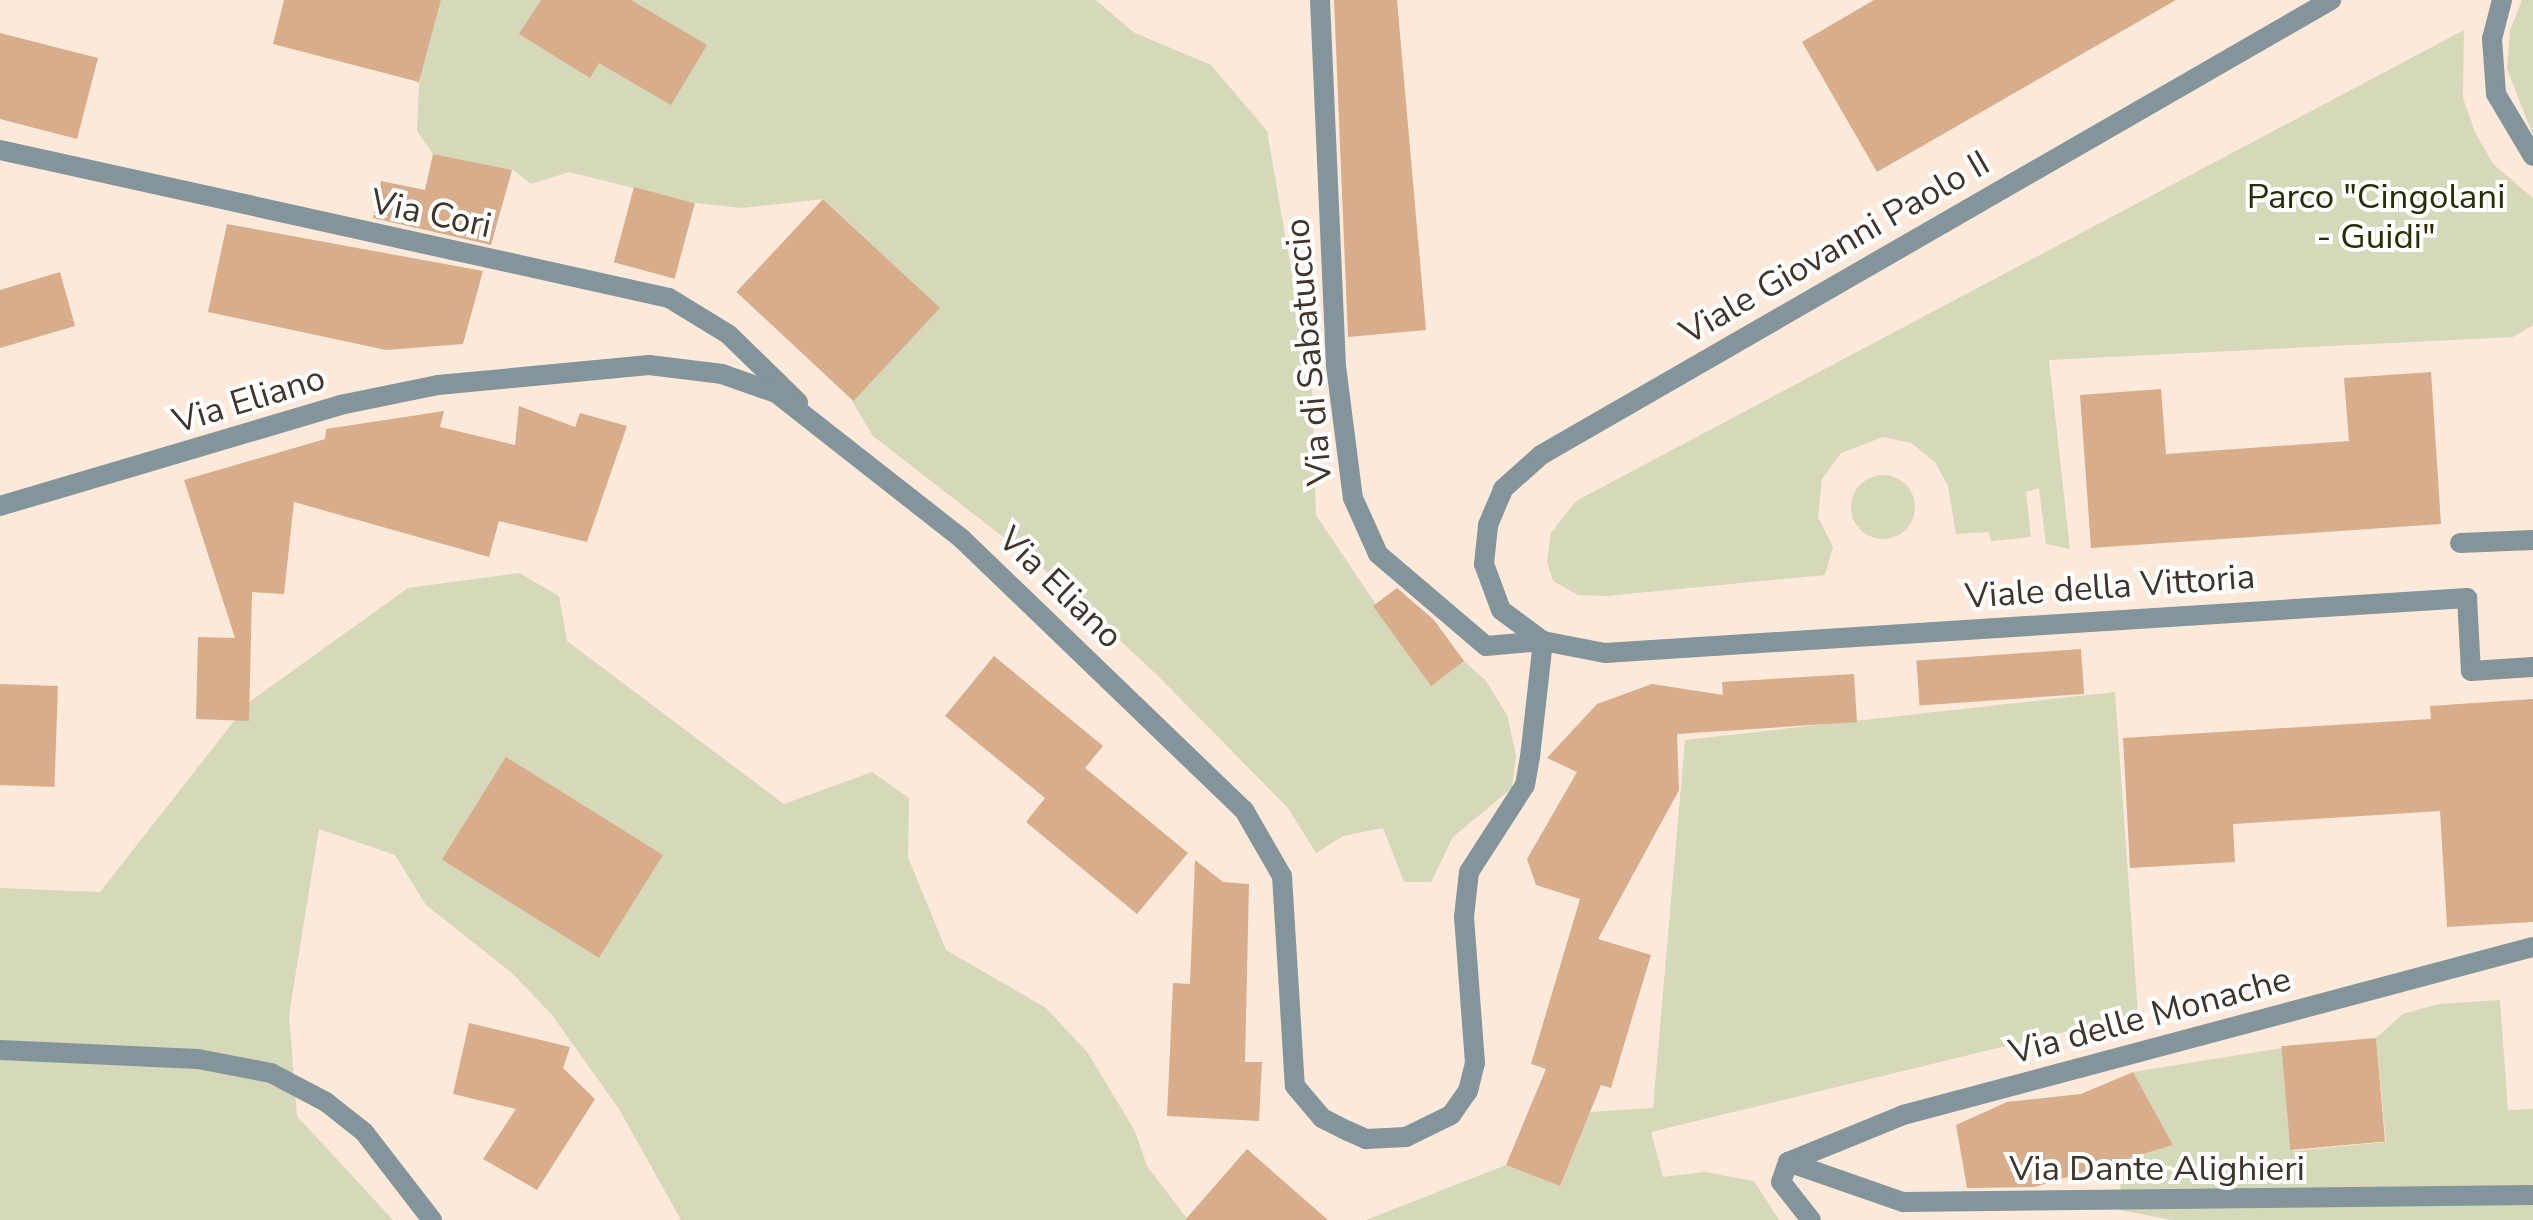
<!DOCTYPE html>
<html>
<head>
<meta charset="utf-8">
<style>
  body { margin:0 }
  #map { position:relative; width:2533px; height:1220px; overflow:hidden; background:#fce9da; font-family:"Nunito Sans",sans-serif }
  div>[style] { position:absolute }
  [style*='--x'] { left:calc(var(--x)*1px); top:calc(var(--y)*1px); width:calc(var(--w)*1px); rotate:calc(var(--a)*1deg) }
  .green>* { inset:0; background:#d5d8b9 }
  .round { border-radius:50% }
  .building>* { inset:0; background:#d7ad8b; transform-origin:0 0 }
  .pedestrian>* { height:20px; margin:-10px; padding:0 10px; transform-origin:10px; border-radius:10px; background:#83959a }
  .minor>* { height:20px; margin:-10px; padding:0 10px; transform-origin:10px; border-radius:10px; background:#83959a }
  .tertiary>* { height:20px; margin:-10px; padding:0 10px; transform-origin:10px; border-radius:10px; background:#83959a }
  span { translate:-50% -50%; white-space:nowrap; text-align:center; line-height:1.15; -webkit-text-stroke:8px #fff; paint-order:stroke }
  .park-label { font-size:35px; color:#2b2d04 }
  .street-label { font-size:35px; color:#41352b }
</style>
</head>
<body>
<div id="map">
  <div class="green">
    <div style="clip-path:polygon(441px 0,1096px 0,1133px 32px,1211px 65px,1267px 131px,1312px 389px,1316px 515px,1430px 685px,1464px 661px,1486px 681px,1507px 715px,1516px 755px,1512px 788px,1453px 837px,1431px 882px,1404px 882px,1383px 828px,1343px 836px,1316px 853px,1288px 808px,1157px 675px,1038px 564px,873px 436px,852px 401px,939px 308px,824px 199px,742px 208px,695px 203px,569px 172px,531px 184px,513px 170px,433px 154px,417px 131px,419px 82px)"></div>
    <div style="clip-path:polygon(2522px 0,2533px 0,2533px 135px,2507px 69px,2510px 31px)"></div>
    <div style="clip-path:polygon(2464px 30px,2463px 98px,2475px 132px,2493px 164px,2533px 198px,2533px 325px,2513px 337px,2049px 360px,2070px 549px,2046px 544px,2039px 488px,2026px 492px,2031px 537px,1991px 541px,1989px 532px,1956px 534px,1948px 486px,1935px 462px,1911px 443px,1883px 437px,1841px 453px,1822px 479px,1818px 517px,1833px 547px,1825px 575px,1606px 596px,1578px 595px,1553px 581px,1547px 562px,1551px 533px,1576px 501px)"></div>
    <div class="round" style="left:1851px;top:475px;width:64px;height:64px"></div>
    <div style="clip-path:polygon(519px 573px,559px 596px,567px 641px,784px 804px,872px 772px,909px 798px,908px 857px,946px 950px,1046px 1008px,1088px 1053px,1135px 1131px,1147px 1166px,1188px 1220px,681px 1220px,619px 1109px,552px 1015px,513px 974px,426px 905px,395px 855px,319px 829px,289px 1015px,297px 1116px,393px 1220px,0 1220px,0 888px,100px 892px,249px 702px,408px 588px)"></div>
    <div style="clip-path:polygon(2115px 692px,2138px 1014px,1651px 1132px,1663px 1177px,1705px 1172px,1754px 1181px,1779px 1220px,1366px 1220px,1506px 1165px,1560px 1186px,1590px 1112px,1653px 1108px,1685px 740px)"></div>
    <div style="clip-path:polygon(2500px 1000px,2508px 1110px,2533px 1109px,2533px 1220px,2172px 1220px,2120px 1210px,2121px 1161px,2173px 1145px,2133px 1072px,2282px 1048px,2293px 1151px,2386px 1142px,2376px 1038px,2403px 1014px,2439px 1004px)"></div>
  </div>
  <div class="building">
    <div style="clip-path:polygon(284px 0,441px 0,419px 82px,273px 44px)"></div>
    <div style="clip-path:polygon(541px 0,631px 0,707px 45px,671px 105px,599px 63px,590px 78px,519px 34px)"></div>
    <div style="clip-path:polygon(1334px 0,1397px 0,1426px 330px,1348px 337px)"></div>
    <div style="clip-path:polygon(1874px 0,2176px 0,1877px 172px,1802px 42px)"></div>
    <div style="clip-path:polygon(0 33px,98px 58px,77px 139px,0 119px)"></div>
    <div style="clip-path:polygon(433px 154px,512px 170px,491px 245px,373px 218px,381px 181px,425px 190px)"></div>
    <div style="left:634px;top:187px;width:63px;height:78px;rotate:15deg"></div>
    <div style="left:823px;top:199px;width:160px;height:127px;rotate:43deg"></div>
    <div style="clip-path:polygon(227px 224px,483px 271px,463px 344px,386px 350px,208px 312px)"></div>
    <div style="clip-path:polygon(60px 272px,75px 326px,0 348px,0 290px)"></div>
    <div style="clip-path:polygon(2431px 372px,2441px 524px,2091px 548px,2080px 395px,2161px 389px,2166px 454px,2349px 441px,2344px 378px)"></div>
    <div style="clip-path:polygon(519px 406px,575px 427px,580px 413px,627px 426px,587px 542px,499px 521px,489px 557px,294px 502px,284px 594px,252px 592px,249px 721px,196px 719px,198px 637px,235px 638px,184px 480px,325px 439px,326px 429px,444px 411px,440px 427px,515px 445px)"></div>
    <div style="clip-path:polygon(1397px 588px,1434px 620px,1464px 661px,1431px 686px,1373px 606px)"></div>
    <div style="left:2081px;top:649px;width:45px;height:165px;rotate:86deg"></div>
    <div style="clip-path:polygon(994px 656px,1103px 746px,1085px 768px,1188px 853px,1137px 914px,1026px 822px,1045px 798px,945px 716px)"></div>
    <div style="clip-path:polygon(1854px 674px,1857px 722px,1677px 734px,1679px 790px,1598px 939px,1651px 955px,1611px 1088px,1601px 1085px,1560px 1186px,1506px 1165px,1546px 1069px,1531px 1064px,1580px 899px,1536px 885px,1527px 859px,1577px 772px,1547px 758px,1597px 704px,1652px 684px,1723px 695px,1722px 682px)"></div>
    <div style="left:0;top:684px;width:58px;height:101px;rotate:2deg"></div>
    <div style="clip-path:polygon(2533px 699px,2533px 922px,2447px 927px,2440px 811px,2233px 824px,2235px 862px,2130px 868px,2123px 738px,2431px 719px,2430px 706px)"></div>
    <div style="left:506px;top:757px;width:185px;height:121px;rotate:32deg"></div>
    <div style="clip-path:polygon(1195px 860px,1223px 882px,1249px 884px,1245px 1062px,1262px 1062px,1259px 1121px,1167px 1116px,1173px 983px,1190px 984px)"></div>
    <div style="clip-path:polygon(469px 1023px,570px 1047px,563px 1068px,595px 1099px,537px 1190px,483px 1159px,516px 1109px,453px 1094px)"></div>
    <div style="left:2376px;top:1038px;width:104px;height:95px;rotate:85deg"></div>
    <div style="clip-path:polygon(2133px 1072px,2173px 1145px,2035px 1187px,1967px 1188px,1956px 1125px,2007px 1102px,2081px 1094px)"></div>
    <div style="clip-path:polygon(1247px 1149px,1328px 1220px,1185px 1220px)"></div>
  </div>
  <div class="pedestrian">
    <div style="--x:2460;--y:543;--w:73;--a:-2.4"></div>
  </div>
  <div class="minor">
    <div style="--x:1320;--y:0;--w:366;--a:87.5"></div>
    <div style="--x:1336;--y:366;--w:133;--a:82.7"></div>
    <div style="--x:1353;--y:498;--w:61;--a:65.9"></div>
    <div style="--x:1378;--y:554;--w:142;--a:40.4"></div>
    <div style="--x:1486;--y:646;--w:57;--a:-5"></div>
    <div style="--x:1543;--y:641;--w:63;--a:11"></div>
    <div style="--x:1605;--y:653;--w:864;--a:-3.65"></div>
    <div style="--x:2467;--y:598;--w:73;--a:86.9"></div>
    <div style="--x:2471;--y:671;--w:62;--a:-3.7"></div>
    <div style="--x:2502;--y:0;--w:40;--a:104.4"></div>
    <div style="--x:2492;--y:39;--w:55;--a:85.8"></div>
    <div style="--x:2496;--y:94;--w:72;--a:59.2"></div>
    <div style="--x:0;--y:150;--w:685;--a:12.47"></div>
    <div style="--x:669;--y:298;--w:69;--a:31.4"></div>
    <div style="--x:728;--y:334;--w:98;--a:44.2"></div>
    <div style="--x:1788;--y:1162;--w:124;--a:-22.2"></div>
    <div style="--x:1903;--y:1115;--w:652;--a:-14.93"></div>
    <div style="--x:1788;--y:1162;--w:122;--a:19.2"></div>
    <div style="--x:1903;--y:1202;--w:630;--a:-0.64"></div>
    <div style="--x:1788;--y:1162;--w:21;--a:109"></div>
    <div style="--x:1781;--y:1182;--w:48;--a:51.7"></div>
  </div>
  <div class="tertiary">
    <div style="--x:0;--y:506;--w:355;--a:-16.5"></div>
    <div style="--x:340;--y:405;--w:100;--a:-11.5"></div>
    <div style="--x:438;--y:385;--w:212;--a:-5.4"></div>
    <div style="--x:649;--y:365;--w:74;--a:7"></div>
    <div style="--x:722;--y:374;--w:57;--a:19.4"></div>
    <div style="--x:776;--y:393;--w:236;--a:38.1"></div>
    <div style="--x:962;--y:539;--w:391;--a:43.9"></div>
    <div style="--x:1244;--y:810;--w:76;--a:60.1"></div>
    <div style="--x:1282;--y:876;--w:210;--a:86.5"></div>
    <div style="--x:1295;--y:1086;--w:42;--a:49.8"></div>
    <div style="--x:1322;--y:1118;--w:29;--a:27"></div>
    <div style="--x:1348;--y:1131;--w:20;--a:24"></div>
    <div style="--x:1366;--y:1139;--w:40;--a:-2.9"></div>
    <div style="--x:1406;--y:1137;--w:50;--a:-26.1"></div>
    <div style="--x:1451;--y:1115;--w:29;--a:-55"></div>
    <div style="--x:1468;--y:1091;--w:29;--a:-76"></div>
    <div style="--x:1475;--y:1063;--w:146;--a:-94.3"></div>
    <div style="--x:1464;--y:917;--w:45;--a:-83.7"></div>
    <div style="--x:1469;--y:872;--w:103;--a:-57.2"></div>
    <div style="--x:1525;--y:785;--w:28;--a:-80"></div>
    <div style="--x:1530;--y:757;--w:117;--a:-83.6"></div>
    <div style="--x:1543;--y:641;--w:52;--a:-143.6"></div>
    <div style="--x:1501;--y:610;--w:49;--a:-110.3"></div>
    <div style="--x:1484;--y:564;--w:39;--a:-84"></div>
    <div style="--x:1488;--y:525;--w:39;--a:-67"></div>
    <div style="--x:1503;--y:489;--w:51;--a:-41.8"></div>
    <div style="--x:1541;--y:455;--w:912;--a:-29.94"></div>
    <div style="--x:0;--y:1050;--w:198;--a:2.6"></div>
    <div style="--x:198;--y:1059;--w:74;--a:10.9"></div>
    <div style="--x:271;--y:1073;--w:62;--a:27.8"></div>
    <div style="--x:326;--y:1102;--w:48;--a:38.3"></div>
    <div style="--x:364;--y:1132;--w:111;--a:52.3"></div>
  </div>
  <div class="park-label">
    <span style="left:2376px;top:217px">Parco "Cingolani<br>- Guidi"</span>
  </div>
  <div class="street-label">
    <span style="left:431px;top:214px;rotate:12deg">Via Cori</span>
    <span style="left:1835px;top:248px;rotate:-30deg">Viale Giovanni Paolo II</span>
    <span style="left:1309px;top:352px;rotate:-95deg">Via di Sabatuccio</span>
    <span style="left:249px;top:400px;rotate:-17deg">Via Eliano</span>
    <span style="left:2110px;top:587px;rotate:-4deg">Viale della Vittoria</span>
    <span style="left:1060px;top:588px;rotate:44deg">Via Eliano</span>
    <span style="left:2150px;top:1016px;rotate:-15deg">Via delle Monache</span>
    <span style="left:2157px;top:1169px">Via Dante Alighieri</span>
  </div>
</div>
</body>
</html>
